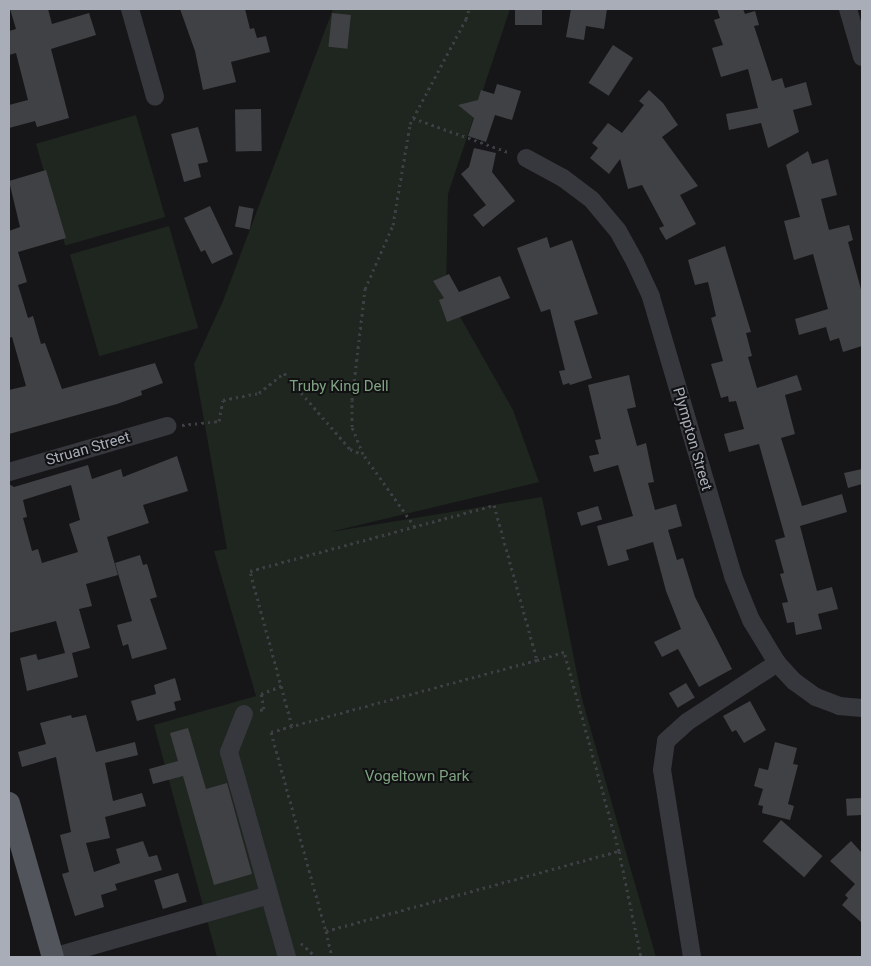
<!DOCTYPE html>
<html>
<head>
<meta charset="utf-8">
<style>
  body { margin:0 }
  #map { position:relative; width:871px; height:966px; overflow:hidden; background:#161618; font-family:Roboto,sans-serif }
  div>[style] { position:absolute }
  [style*='--x'] { left:calc(var(--x)*1px); top:calc(var(--y)*1px); width:calc(var(--w)*1px); rotate:calc(var(--a)*1deg) }
  .green>* { inset:0; background:#1e261f; transform-origin:0 0 }
  .building>* { inset:0; background:#404145; transform-origin:0 0 }
  .path>* { height:3px; margin-top:-1.5px; transform-origin:0; background:repeating-linear-gradient(90deg,#3d3f44 0 2.5px,transparent 0 6.5px) }
  .minor>* { height:18px; margin:-9px; padding:0 9px; transform-origin:9px; border-radius:9px; background:#37383d }
  .major>* { height:22px; margin:-11px; padding:0 11px; transform-origin:11px; border-radius:11px; background:#53555c }
  span { translate:-50% -50%; white-space:nowrap; text-align:center; line-height:1.15; -webkit-text-stroke:4px #111113; paint-order:stroke }
  .park-label { font-size:15px; color:#7fa381 }
  .street-label { font-size:15px; color:#a8adb8 }
  .frame { position:absolute; inset:0; border:10px solid #a8adb8; pointer-events:none }
</style>
</head>
<body>
<div id="map">
  <div class="green">
    <div style="clip-path:polygon(333px 9px,510px 9px,448px 194px,446px 292px,513px 410px,539px 482px,330px 532px,542px 497px,582px 699px,656px 957px,217px 957px,154px 725px,256px 696px,214px 551px,227px 549px,194px 364px,223px 301px)"></div>
    <div style="left:136px;top:115px;width:106px;height:104px;rotate:74deg"></div>
    <div style="left:169px;top:226px;width:106px;height:103px;rotate:74deg"></div>
  </div>
  <div class="building">
    <div style="clip-path:polygon(10px 9px,48px 9px,52px 24px,89px 13px,96px 35px,51px 49px,69px 118px,37px 127px,35px 121px,9px 128px,9px 105px,28px 100px,16px 53px,9px 55px,9px 31px,16px 29px)"></div>
    <div style="clip-path:polygon(180px 9px,245px 9px,250px 29px,254px 28px,257px 38px,266px 36px,270px 52px,231px 62px,236px 82px,203px 90px,195px 51px)"></div>
    <div style="left:515px;top:9px;width:27px;height:16px"></div>
    <div style="clip-path:polygon(571px 9px,607px 9px,604px 29px,586px 26px,584px 40px,566px 37px)"></div>
    <div style="clip-path:polygon(717px 9px,743px 9px,745px 14px,755px 11px,759px 25px,754px 26px,772px 81px,782px 78px,785px 88px,806px 82px,812px 105px,793px 110px,799px 132px,768px 148px,761px 123px,729px 130px,726px 114px,758px 108px,748px 69px,721px 77px,712px 48px,723px 45px,714px 20px,720px 18px)"></div>
    <div style="left:332px;top:13px;width:19px;height:34px;rotate:6deg"></div>
    <div style="left:613px;top:45px;width:24px;height:45px;rotate:33deg"></div>
    <div style="clip-path:polygon(497px 84px,521px 91px,512px 120px,495px 115px,486px 142px,468px 136px,474px 118px,458px 105px,478px 100px,481px 90px,494px 94px)"></div>
    <div style="clip-path:polygon(649px 90px,663px 103px,678px 125px,662px 137px,698px 186px,680px 195px,696px 224px,666px 240px,659px 228px,664px 226px,642px 185px,628px 189px,620px 159px,609px 174px,590px 158px,598px 148px,592px 143px,608px 123px,622px 133px,644px 105px,639px 101px)"></div>
    <div style="left:261px;top:109px;width:42px;height:26px;rotate:89deg"></div>
    <div style="clip-path:polygon(198px 127px,208px 162px,198px 164px,201px 177px,184px 182px,171px 134px)"></div>
    <div style="clip-path:polygon(474px 148px,496px 153px,492px 172px,515px 201px,483px 227px,473px 215px,486px 205px,461px 174px,469px 167px)"></div>
    <div style="clip-path:polygon(808px 151px,812px 164px,828px 159px,837px 195px,821px 199px,829px 230px,849px 225px,853px 240px,848px 242px,862px 293px,862px 346px,843px 352px,839px 338px,830px 341px,826px 327px,799px 335px,795px 319px,828px 309px,813px 254px,794px 260px,784px 221px,800px 217px,786px 165px)"></div>
    <div style="clip-path:polygon(46px 170px,66px 238px,18px 252px,27px 282px,18px 285px,28px 318px,33px 316px,41px 344px,45px 343px,62px 389px,155px 363px,163px 383px,141px 391px,142px 395px,117px 404px,9px 434px,9px 390px,26px 386px,12px 337px,9px 338px,9px 231px,20px 227px,9px 181px)"></div>
    <div style="clip-path:polygon(210px 206px,233px 254px,212px 264px,205px 250px,201px 252px,184px 218px)"></div>
    <div style="left:239px;top:206px;width:15px;height:21px;rotate:11deg"></div>
    <div style="clip-path:polygon(547px 237px,550px 248px,572px 240px,598px 314px,574px 321px,592px 378px,570px 385px,569px 383px,563px 385px,559px 371px,565px 370px,550px 309px,541px 312px,517px 248px)"></div>
    <div style="clip-path:polygon(725px 246px,751px 332px,746px 333px,752px 356px,748px 357px,757px 388px,797px 375px,802px 390px,785px 395px,795px 434px,781px 438px,802px 506px,842px 494px,847px 512px,800px 526px,817px 591px,832px 587px,838px 609px,818px 614px,822px 629px,796px 635px,794px 622px,787px 623px,782px 603px,788px 602px,780px 574px,784px 573px,775px 540px,785px 537px,759px 444px,729px 452px,724px 434px,744px 429px,736px 401px,729px 402px,728px 396px,721px 398px,711px 364px,723px 361px,711px 318px,716px 316px,708px 282px,695px 285px,688px 260px)"></div>
    <div style="clip-path:polygon(449px 274px,459px 292px,500px 276px,510px 298px,447px 322px,439px 300px,444px 298px,433px 281px)"></div>
    <div style="clip-path:polygon(629px 375px,636px 407px,627px 409px,637px 446px,646px 443px,654px 482px,648px 483px,655px 510px,676px 504px,682px 526px,668px 530px,677px 560px,683px 558px,695px 597px,732px 669px,699px 687px,678px 649px,662px 657px,654px 642px,681px 629px,666px 591px,653px 542px,626px 550px,629px 560px,608px 566px,597px 526px,633px 516px,618px 465px,594px 472px,589px 456px,599px 454px,595px 440px,601px 439px,588px 385px)"></div>
    <div style="clip-path:polygon(evenodd,177px 456px,188px 491px,143px 505px,149px 523px,107px 537px,118px 575px,86px 584px,92px 606px,79px 609px,90px 648px,72px 653px,78px 677px,27px 691px,20px 658px,36px 654px,38px 660px,65px 653px,56px 621px,9px 633px,9px 484px,14px 487px,88px 465px,92px 479px,121px 469px,123px 477px,177px 456px,71px 485px,80px 520px,69px 524px,78px 552px,42px 563px,38px 549px,32px 551px,23px 518px,27px 517px,23px 500px,71px 485px)"></div>
    <div style="clip-path:polygon(862px 469px,862px 484px,848px 488px,844px 473px)"></div>
    <div style="left:598px;top:506px;width:14px;height:22px;rotate:73deg"></div>
    <div style="clip-path:polygon(140px 555px,143px 565px,147px 564px,157px 597px,150px 599px,167px 649px,132px 659px,128px 644px,123px 646px,117px 625px,132px 621px,115px 563px)"></div>
    <div style="clip-path:polygon(175px 678px,181px 700px,174px 702px,176px 710px,137px 721px,131px 701px,156px 694px,154px 685px)"></div>
    <div style="left:686px;top:683px;width:17px;height:20px;rotate:59deg"></div>
    <div style="clip-path:polygon(750px 701px,766px 730px,744px 743px,736px 730px,732px 732px,723px 716px)"></div>
    <div style="clip-path:polygon(71px 715px,72px 718px,86px 715px,96px 752px,135px 742px,138px 755px,105px 763px,113px 801px,142px 793px,146px 806px,105px 817px,110px 838px,86px 843px,94px 872px,120px 863px,116px 849px,143px 841px,149px 857px,157px 855px,162px 870px,115px 884px,117px 890px,101px 895px,104px 907px,75px 916px,62px 874px,69px 872px,60px 835px,71px 832px,56px 757px,22px 767px,18px 752px,46px 744px,40px 723px)"></div>
    <div style="clip-path:polygon(188px 728px,206px 789px,227px 783px,252px 874px,214px 885px,183px 776px,153px 784px,149px 769px,178px 761px,170px 733px)"></div>
    <div style="clip-path:polygon(775px 742px,797px 748px,793px 764px,798px 765px,788px 804px,794px 806px,790px 820px,762px 813px,763px 806px,758px 805px,763px 789px,754px 786px,759px 768px,768px 770px)"></div>
    <div style="left:861px;top:798px;width:17px;height:15px;rotate:87deg"></div>
    <div style="left:781px;top:820px;width:55px;height:28px;rotate:41deg"></div>
    <div style="clip-path:polygon(851px 841px,862px 853px,862px 923px,842px 905px,848px 898px,845px 895px,855px 884px,830px 861px)"></div>
    <div style="left:178px;top:873px;width:30px;height:25px;rotate:73deg"></div>
  </div>
  <div class="path">
    <div style="--x:413;--y:118;--w:104;--a:19.7"></div>
    <div style="--x:182;--y:425;--w:37;--a:-6"></div>
    <div style="--x:219;--y:421;--w:21;--a:-79"></div>
    <div style="--x:223;--y:400;--w:37;--a:-11"></div>
    <div style="--x:259;--y:393;--w:32;--a:-39"></div>
    <div style="--x:284;--y:373;--w:101;--a:49"></div>
    <div style="--x:350;--y:449;--w:13;--a:23"></div>
    <div style="--x:494;--y:505;--w:161;--a:74.5"></div>
    <div style="--x:537;--y:660;--w:254;--a:164.9"></div>
    <div style="--x:292;--y:726;--w:161;--a:-105.2"></div>
    <div style="--x:250;--y:571;--w:253;--a:-15.1"></div>
    <div style="--x:415;--y:527;--w:90;--a:-125.5"></div>
    <div style="--x:363;--y:454;--w:29;--a:-112"></div>
    <div style="--x:352;--y:427;--w:27;--a:-90"></div>
    <div style="--x:352;--y:400;--w:112;--a:-83.3"></div>
    <div style="--x:365;--y:289;--w:70;--a:-66.4"></div>
    <div style="--x:393;--y:225;--w:102;--a:-80.4"></div>
    <div style="--x:410;--y:124;--w:119;--a:-61.9"></div>
    <div style="--x:466;--y:19;--w:10;--a:-73"></div>
    <div style="--x:260;--y:710;--w:4;--a:-14"></div>
    <div style="--x:264;--y:709;--w:15;--a:-101"></div>
    <div style="--x:261;--y:694;--w:22;--a:-22"></div>
    <div style="--x:292;--y:726;--w:22;--a:164"></div>
    <div style="--x:271;--y:732;--w:206;--a:74.6"></div>
    <div style="--x:326;--y:931;--w:304;--a:-15.3"></div>
    <div style="--x:619;--y:851;--w:206;--a:-105.4"></div>
    <div style="--x:564;--y:652;--w:28;--a:163"></div>
    <div style="--x:619;--y:851;--w:108;--a:78.3"></div>
    <div style="--x:326;--y:931;--w:27;--a:77"></div>
    <div style="--x:301;--y:943;--w:21;--a:43"></div>
  </div>
  <div class="minor">
    <div style="--x:130;--y:9;--w:91;--a:74.1"></div>
    <div style="--x:848;--y:9;--w:50;--a:73.7"></div>
    <div style="--x:526;--y:158;--w:42;--a:28.4"></div>
    <div style="--x:563;--y:178;--w:36;--a:37"></div>
    <div style="--x:592;--y:200;--w:40;--a:50"></div>
    <div style="--x:618;--y:231;--w:35;--a:61"></div>
    <div style="--x:635;--y:262;--w:38;--a:65"></div>
    <div style="--x:651;--y:297;--w:291;--a:73.6"></div>
    <div style="--x:733;--y:576;--w:48;--a:67.8"></div>
    <div style="--x:751;--y:620;--w:50;--a:58.8"></div>
    <div style="--x:777;--y:663;--w:26;--a:47"></div>
    <div style="--x:795;--y:682;--w:26;--a:36"></div>
    <div style="--x:816;--y:697;--w:25;--a:21"></div>
    <div style="--x:839;--y:706;--w:23;--a:5"></div>
    <div style="--x:9;--y:472;--w:165;--a:-16.2"></div>
    <div style="--x:244;--y:714;--w:41;--a:111.5"></div>
    <div style="--x:229;--y:752;--w:213;--a:74.2"></div>
    <div style="--x:53;--y:957;--w:225;--a:-16"></div>
    <div style="--x:692;--y:957;--w:189;--a:-99.1"></div>
    <div style="--x:662;--y:770;--w:29;--a:-82"></div>
    <div style="--x:666;--y:741;--w:28;--a:-42"></div>
    <div style="--x:687;--y:722;--w:108;--a:-33.2"></div>
  </div>
  <div class="major">
    <div style="--x:9;--y:803;--w:160;--a:74.1"></div>
  </div>
  <div class="park-label">
    <span style="left:339px;top:387px">Truby King Dell</span>
    <span style="left:417px;top:777px">Vogeltown Park</span>
  </div>
  <div class="street-label">
    <span style="left:692px;top:439px;rotate:74deg">Plympton Street</span>
    <span style="left:88px;top:449px;rotate:-16deg">Struan Street</span>
  </div>
  <div class="frame"></div>
</div>
</body>
</html>
